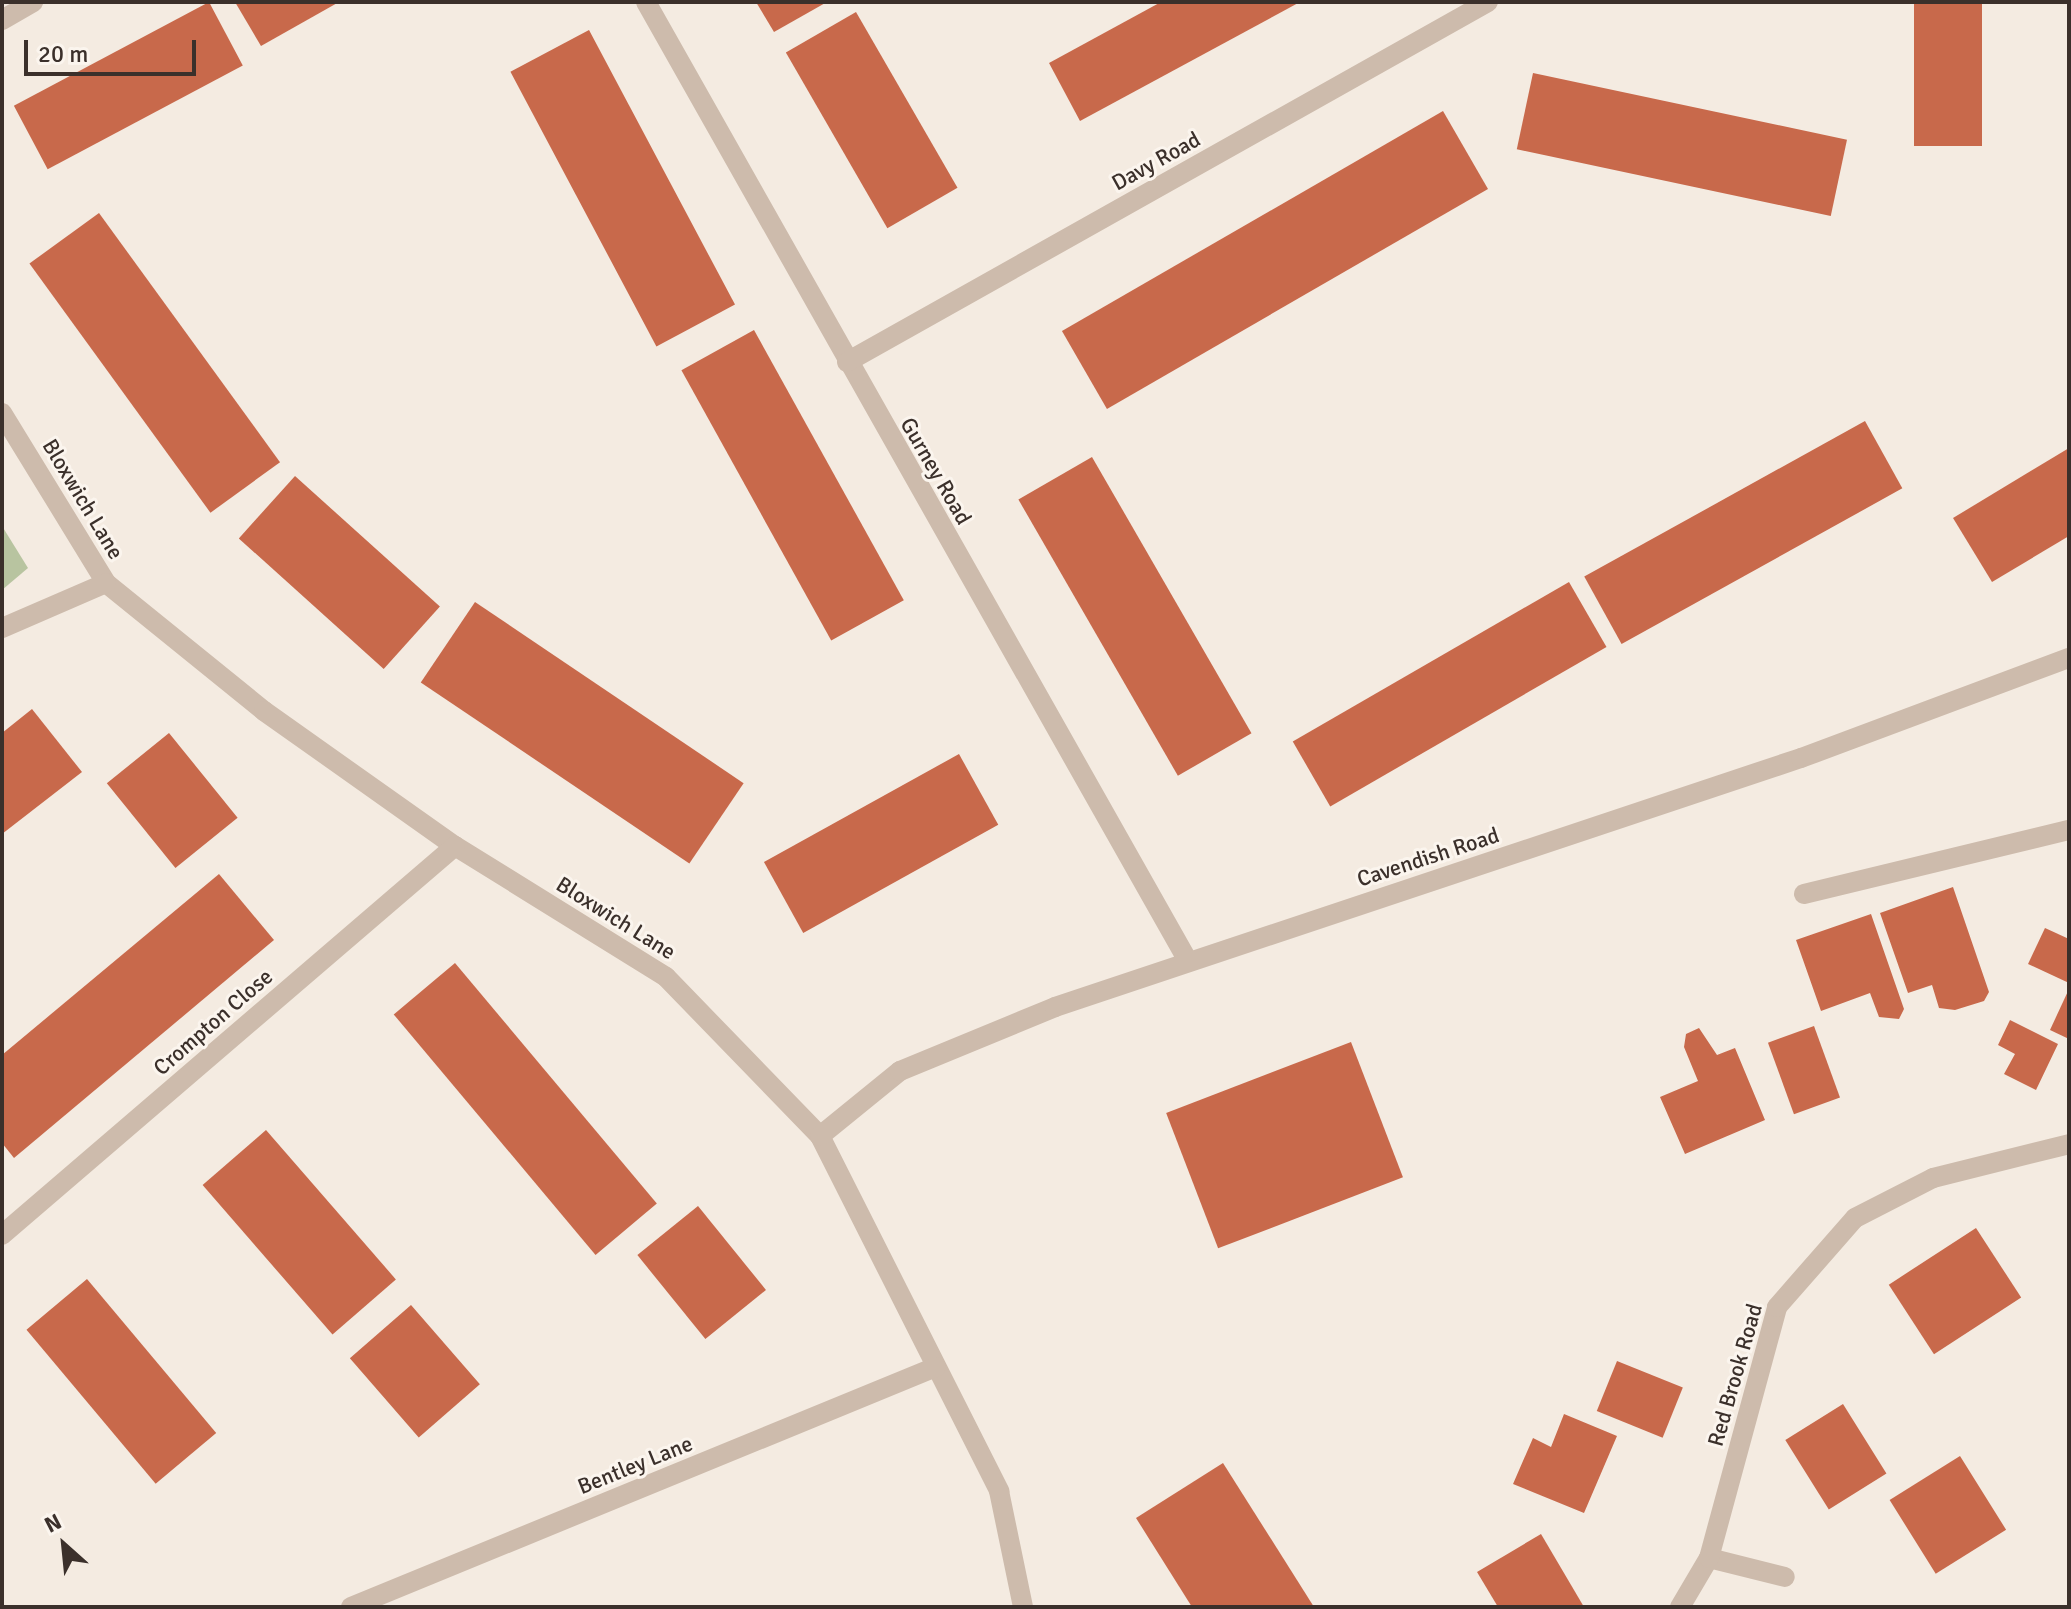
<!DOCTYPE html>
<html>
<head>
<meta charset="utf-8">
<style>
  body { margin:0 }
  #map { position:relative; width:2071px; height:1609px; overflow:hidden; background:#f4ebe1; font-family:Signika,sans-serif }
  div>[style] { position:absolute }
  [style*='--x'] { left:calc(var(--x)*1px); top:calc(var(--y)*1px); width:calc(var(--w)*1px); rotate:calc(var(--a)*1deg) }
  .green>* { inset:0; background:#b8c4a0 }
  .building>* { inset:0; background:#c8694b; transform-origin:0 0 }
  .minor>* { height:20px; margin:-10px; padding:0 10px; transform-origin:10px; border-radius:10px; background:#cdbbac }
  span { translate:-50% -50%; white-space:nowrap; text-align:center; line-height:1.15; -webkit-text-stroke:6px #fbf5ee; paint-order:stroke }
  .street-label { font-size:22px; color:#3b302b }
  .frame { position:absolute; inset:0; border:4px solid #3b302b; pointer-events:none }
  .north { position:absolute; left:24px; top:1505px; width:80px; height:80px; -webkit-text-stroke:6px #fbf5ee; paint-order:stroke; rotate:333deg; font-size:22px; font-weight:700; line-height:32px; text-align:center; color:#3b302b }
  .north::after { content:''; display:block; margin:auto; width:28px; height:36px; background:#3b302b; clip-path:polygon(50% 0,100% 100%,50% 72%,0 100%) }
  .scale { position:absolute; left:24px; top:40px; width:172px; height:36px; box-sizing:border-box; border:4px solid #3b302b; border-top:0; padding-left:10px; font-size:24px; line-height:28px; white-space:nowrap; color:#3b302b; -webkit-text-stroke:6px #fbf5ee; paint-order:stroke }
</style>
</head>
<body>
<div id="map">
  <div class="green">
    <div style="clip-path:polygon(2px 526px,28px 568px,2px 590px)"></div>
  </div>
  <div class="building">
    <div style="left:209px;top:2px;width:72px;height:221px;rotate:62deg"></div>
    <div style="clip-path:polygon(235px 2px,339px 2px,261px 46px)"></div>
    <div style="clip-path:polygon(756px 2px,827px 2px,774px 32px)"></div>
    <div style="clip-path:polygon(1161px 2px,1300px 2px,1080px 121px,1049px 63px)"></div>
    <div style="left:1914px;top:2px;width:68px;height:144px"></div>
    <div style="left:856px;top:12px;width:203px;height:81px;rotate:60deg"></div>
    <div style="left:589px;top:30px;width:311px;height:89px;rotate:62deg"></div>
    <div style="left:1533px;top:73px;width:321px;height:78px;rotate:12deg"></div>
    <div style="left:1443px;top:111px;width:90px;height:440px;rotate:60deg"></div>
    <div style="left:99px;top:213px;width:308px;height:86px;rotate:54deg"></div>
    <div style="left:754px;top:330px;width:309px;height:83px;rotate:61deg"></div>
    <div style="left:1865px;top:421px;width:77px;height:321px;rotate:61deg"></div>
    <div style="clip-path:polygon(2069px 448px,2069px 536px,1992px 582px,1953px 518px)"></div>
    <div style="left:1092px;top:457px;width:319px;height:85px;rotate:60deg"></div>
    <div style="left:295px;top:476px;width:195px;height:84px;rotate:42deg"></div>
    <div style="left:1569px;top:582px;width:75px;height:319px;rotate:60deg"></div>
    <div style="left:475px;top:602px;width:324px;height:97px;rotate:34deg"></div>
    <div style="clip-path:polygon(32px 709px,82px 772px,2px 834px,2px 733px)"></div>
    <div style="left:169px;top:733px;width:109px;height:80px;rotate:51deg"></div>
    <div style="left:959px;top:754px;width:81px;height:223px;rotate:61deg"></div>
    <div style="clip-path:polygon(219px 874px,274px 940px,14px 1158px,2px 1143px,2px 1055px)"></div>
    <div style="clip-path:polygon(1953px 887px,1989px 992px,1984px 1001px,1955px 1010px,1939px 1008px,1932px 985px,1908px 993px,1880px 913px)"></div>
    <div style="clip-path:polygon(1871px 914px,1904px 1009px,1899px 1019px,1879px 1017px,1870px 993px,1821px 1011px,1796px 940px)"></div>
    <div style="clip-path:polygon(2045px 928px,2069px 939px,2069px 983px,2028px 964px)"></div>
    <div style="left:455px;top:963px;width:314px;height:80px;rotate:50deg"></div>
    <div style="clip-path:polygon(2069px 989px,2069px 1039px,2050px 1030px)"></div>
    <div style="clip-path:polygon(2010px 1020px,2058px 1044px,2036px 1090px,2004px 1074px,2015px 1054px,1998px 1045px)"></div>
    <div style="left:1814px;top:1026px;width:76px;height:49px;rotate:70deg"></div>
    <div style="clip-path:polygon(1699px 1028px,1717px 1055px,1735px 1048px,1765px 1120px,1685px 1154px,1660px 1097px,1698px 1081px,1684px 1047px,1686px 1034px)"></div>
    <div style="left:1351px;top:1042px;width:145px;height:198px;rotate:69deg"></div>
    <div style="left:266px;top:1130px;width:198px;height:84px;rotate:49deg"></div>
    <div style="left:698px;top:1206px;width:108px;height:78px;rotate:51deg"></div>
    <div style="left:1976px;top:1228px;width:83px;height:104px;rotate:57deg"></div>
    <div style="left:87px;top:1279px;width:201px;height:79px;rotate:50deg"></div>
    <div style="left:411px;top:1305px;width:105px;height:81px;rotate:49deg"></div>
    <div style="left:1617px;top:1361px;width:71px;height:54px;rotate:22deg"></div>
    <div style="left:1843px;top:1404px;width:82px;height:68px;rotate:58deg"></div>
    <div style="clip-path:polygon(1564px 1414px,1617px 1436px,1584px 1513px,1513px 1484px,1533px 1438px,1551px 1447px)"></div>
    <div style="left:1960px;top:1456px;width:87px;height:83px;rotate:58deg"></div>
    <div style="clip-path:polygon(1223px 1463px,1314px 1607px,1192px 1607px,1136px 1518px)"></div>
    <div style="clip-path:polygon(1541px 1534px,1584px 1607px,1498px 1607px,1477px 1572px)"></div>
  </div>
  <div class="minor">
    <div style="--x:646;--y:2;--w:1102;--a:60.53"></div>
    <div style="--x:2;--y:20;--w:36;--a:-30"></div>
    <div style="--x:847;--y:362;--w:735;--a:-29.32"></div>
    <div style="--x:2;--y:413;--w:199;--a:58.5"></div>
    <div style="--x:106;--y:583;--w:203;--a:39"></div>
    <div style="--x:264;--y:711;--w:234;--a:35.3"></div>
    <div style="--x:455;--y:846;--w:248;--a:31.8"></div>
    <div style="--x:666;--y:977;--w:221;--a:45.9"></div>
    <div style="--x:820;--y:1136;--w:398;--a:63.2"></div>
    <div style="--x:999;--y:1491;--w:118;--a:78.3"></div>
    <div style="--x:2;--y:628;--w:113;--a:-23.4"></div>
    <div style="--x:1804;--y:894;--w:273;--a:-13.6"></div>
    <div style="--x:820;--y:1136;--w:103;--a:-39.1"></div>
    <div style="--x:900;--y:1071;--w:168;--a:-22.4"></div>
    <div style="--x:1055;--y:1007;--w:786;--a:-18.46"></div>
    <div style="--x:1801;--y:758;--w:286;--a:-20.5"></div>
    <div style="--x:2;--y:1235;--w:597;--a:-40.65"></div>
    <div style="--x:1709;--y:1558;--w:78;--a:14"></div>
    <div style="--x:351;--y:1607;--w:632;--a:-22.31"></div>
    <div style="--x:1680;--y:1607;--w:57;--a:-59.4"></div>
    <div style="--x:1709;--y:1558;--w:260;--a:-74.8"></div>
    <div style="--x:1777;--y:1307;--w:118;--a:-48.8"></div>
    <div style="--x:1855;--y:1218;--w:88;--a:-27.1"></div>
    <div style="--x:1933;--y:1178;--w:140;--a:-14"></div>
  </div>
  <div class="street-label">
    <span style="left:1156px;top:161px;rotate:-29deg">Davy Road</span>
    <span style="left:936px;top:471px;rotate:60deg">Gurney Road</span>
    <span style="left:83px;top:499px;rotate:59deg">Bloxwich Lane</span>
    <span style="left:1428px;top:857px;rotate:-18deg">Cavendish Road</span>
    <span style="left:616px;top:918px;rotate:32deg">Bloxwich Lane</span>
    <span style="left:213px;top:1022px;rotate:-41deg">Crompton Close</span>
    <span style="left:1735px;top:1375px;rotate:-74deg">Red Brook Road</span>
    <span style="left:635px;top:1465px;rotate:-22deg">Bentley Lane</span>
  </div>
  <div class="frame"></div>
  <div class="north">N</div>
  <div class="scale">20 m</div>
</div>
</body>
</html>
